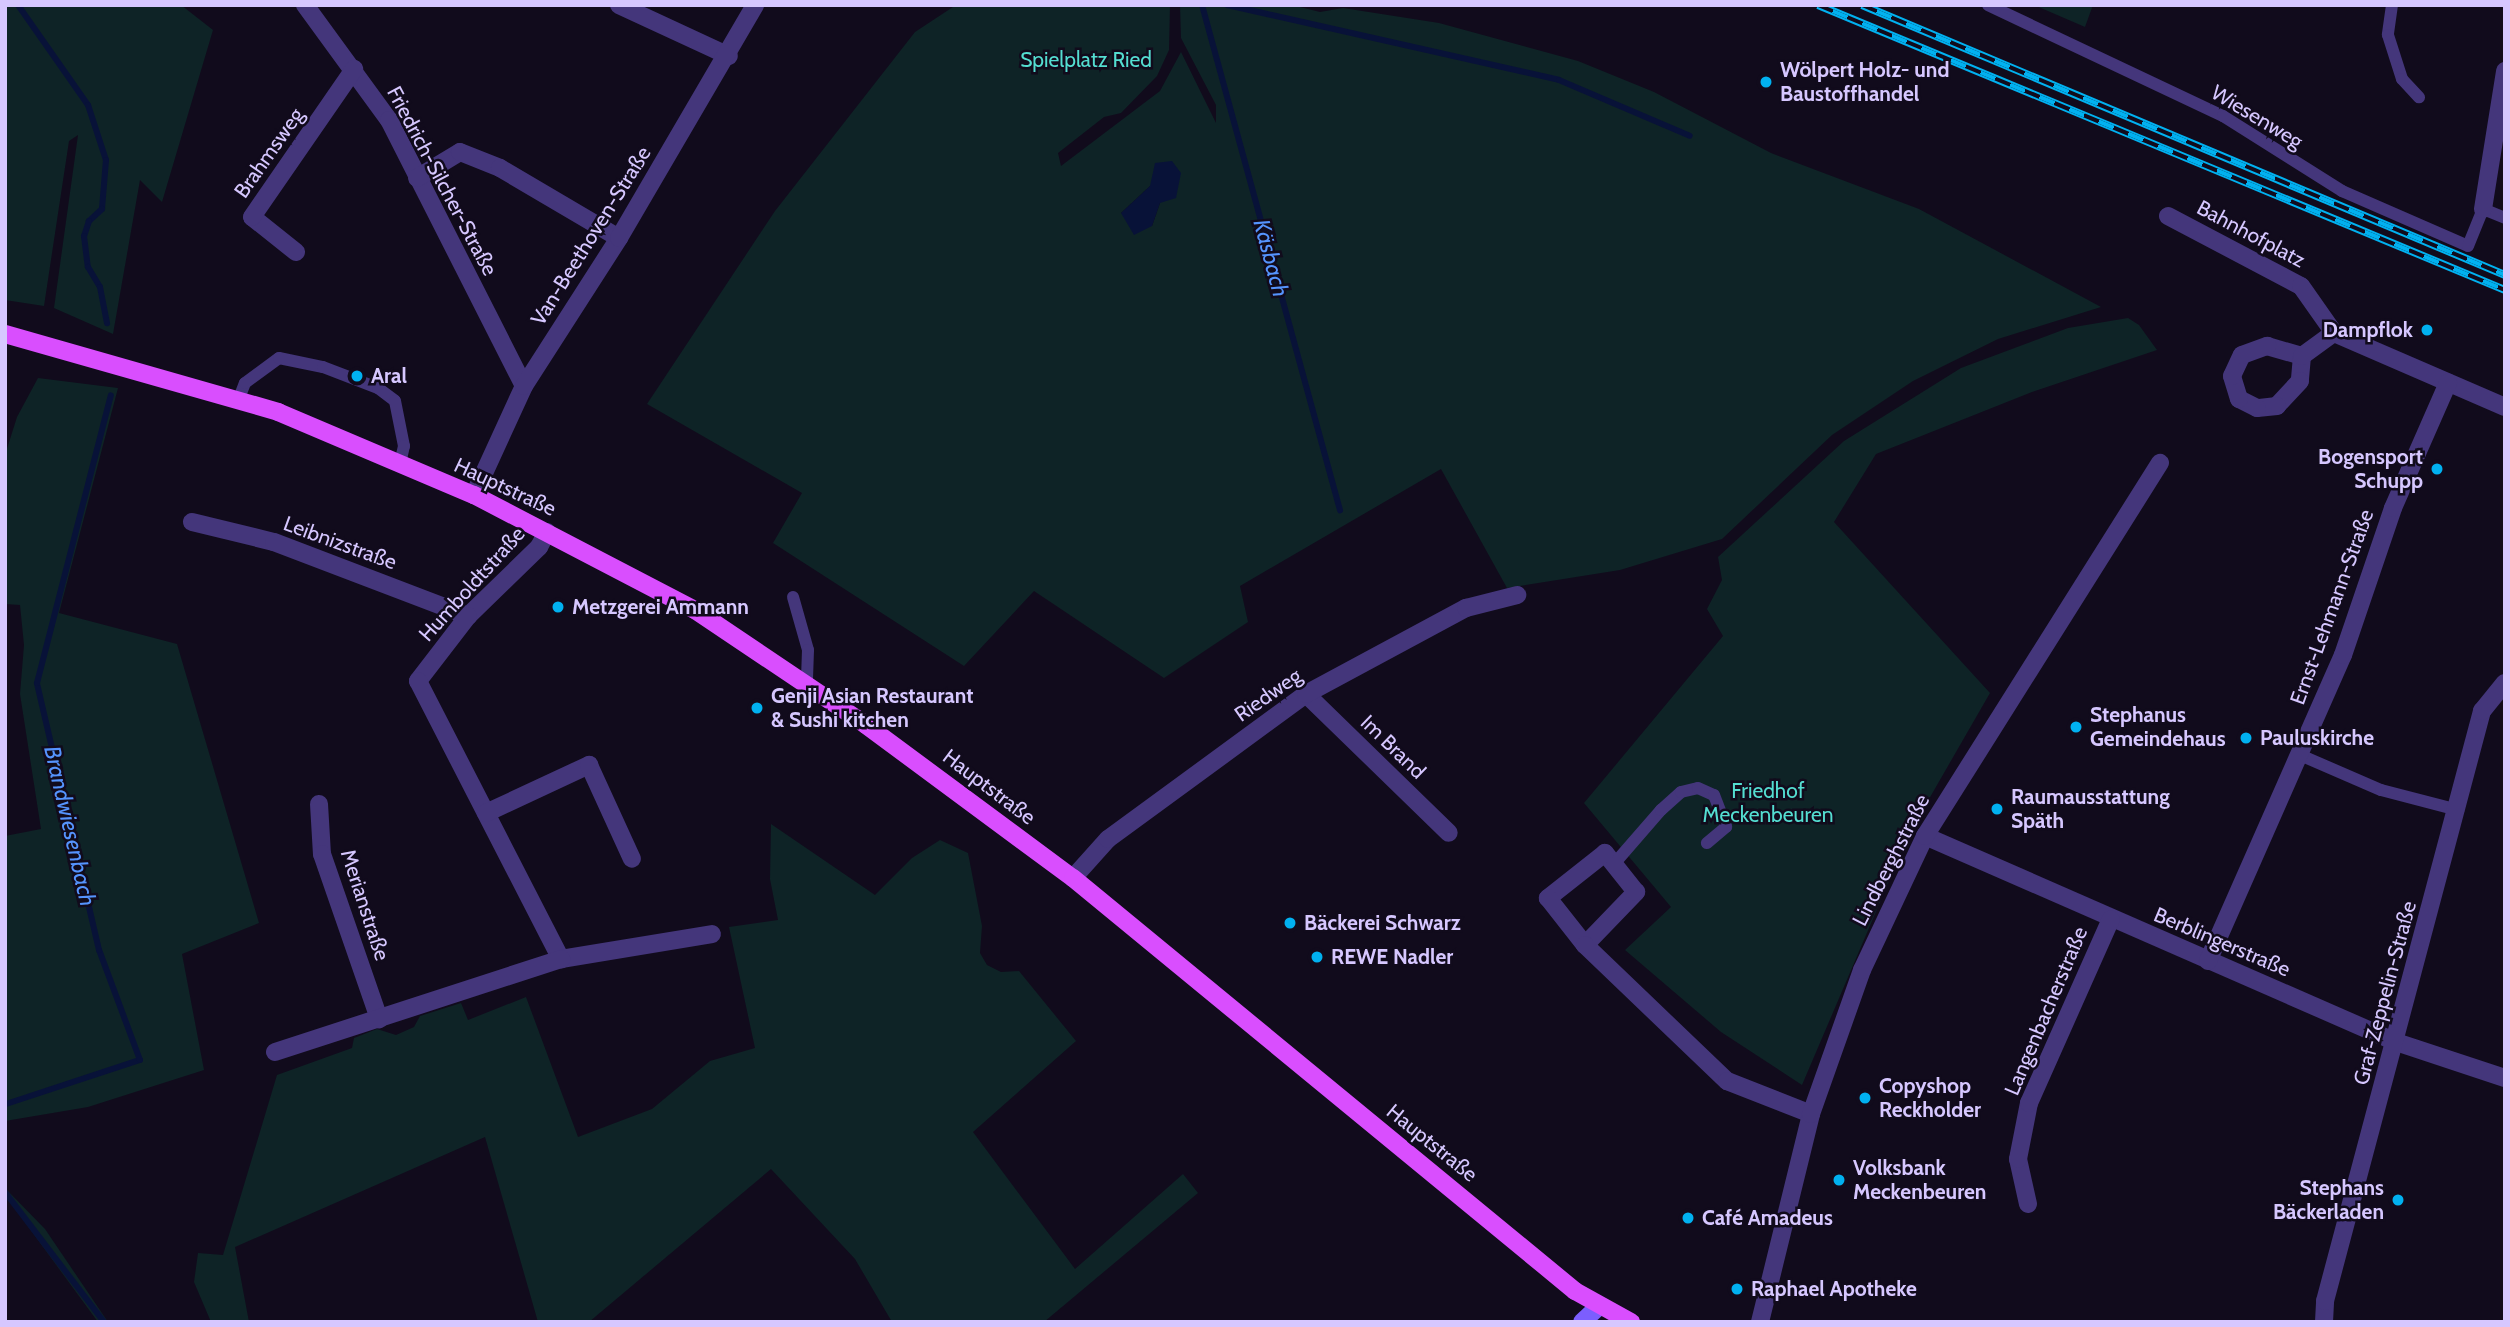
<!DOCTYPE html>
<html>
<head>
<meta charset="utf-8">
<style>
  body { margin:0 }
  #map { position:relative; width:2510px; height:1327px; overflow:hidden; background:#110b1c; font-family:Cabin,sans-serif }
  div>[style] { position:absolute }
  [style*='--x'] { left:calc(var(--x)*1px); top:calc(var(--y)*1px); width:calc(var(--w)*1px); rotate:calc(var(--a)*1deg) }
  .green>* { inset:0; background:#0e2326 }
  .water>* { inset:0; background:#081238 }
  .stream>* { height:6px; margin:-3px; padding:0 3px; transform-origin:3px; border-radius:3px; background:#081238 }
  .lane>* { height:12px; margin:-6px; padding:0 6px; transform-origin:6px; border-radius:6px; background:#44367b }
  .street>* { height:18px; margin:-9px; padding:0 9px; transform-origin:9px; border-radius:9px; background:#44367b }
  .secondary>* { height:18px; margin:-9px; padding:0 9px; transform-origin:9px; border-radius:9px; background:#7c5efe }
  .primary>* { height:18px; margin:-9px; padding:0 9px; transform-origin:9px; border-radius:9px; background:#d94efe }
  .rail>* { height:8px; margin-top:-4px; transform-origin:0; background:repeating-linear-gradient(90deg,#110b1c 0 16px,#01b1f0 0 32px); box-sizing:border-box; border-block:2px solid #01b1f0 }
  .dots>* { width:19px; height:19px; translate:-50% -50%; box-sizing:border-box; border:4px solid #110b1c; border-radius:50% }
  span { translate:-50% -50%; white-space:nowrap; text-align:center; line-height:1.15; -webkit-text-stroke:5px #110b1c; paint-order:stroke }
  .park-label { font-size:21px; color:#54ddd1 }
  .poi-label { font-size:21px; color:#d6c7ff; font-weight:700 }
  .left { translate:0 -50%; text-align:left }
  .right { translate:-100% -50%; text-align:right }
  .street-label { font-size:21px; color:#d6c7ff }
  .water-label { font-size:23px; color:#5594fe; font-style:italic }
  .frame { position:absolute; inset:0; border:7px solid #d6c7ff; pointer-events:none }
</style>
</head>
<body>
<div id="map">
  <div class="green">
    <div style="clip-path:polygon(5px 5px,181px 5px,213px 30px,162px 202px,140px 180px,113px 334px,54px 308px,78px 135px,69px 141px,44px 306px,5px 300px)"></div>
    <div style="clip-path:polygon(evenodd,956px 5px,1170px 5px,1169px 50px,1157px 76px,1121px 113px,1104px 117px,1058px 153px,1061px 166px,1160px 91px,1181px 52px,1216px 123px,1216px 105px,1181px 38px,1180px 5px,1292px 5px,1320px 12px,1343px 8px,1439px 23px,1578px 61px,1654px 92px,1771px 153px,1919px 209px,2101px 307px,1998px 339px,1913px 381px,1832px 435px,1722px 539px,1620px 570px,1507px 588px,1441px 469px,1240px 586px,1248px 622px,1164px 678px,1034px 591px,964px 666px,773px 543px,802px 493px,647px 404px,775px 211px,915px 32px,956px 5px,1150px 186px,1160px 203px,1152px 226px,1121px 213px,1150px 186px)"></div>
    <div style="clip-path:polygon(2034px 5px,2093px 5px,2085px 27px)"></div>
    <div style="clip-path:polygon(2128px 318px,2139px 325px,2157px 350px,2032px 392px,1876px 454px,1834px 522px,1990px 693px,1910px 832px,1802px 1085px,1721px 1032px,1625px 950px,1671px 907px,1584px 803px,1723px 636px,1707px 609px,1722px 580px,1718px 557px,1844px 441px,1961px 368px,2068px 328px)"></div>
    <div style="clip-path:polygon(38px 378px,118px 388px,59px 613px,177px 644px,259px 923px,182px 954px,204px 1070px,88px 1107px,5px 1121px,5px 836px,41px 829px,20px 694px,24px 645px,20px 605px,5px 604px,5px 455px,17px 417px)"></div>
    <div style="clip-path:polygon(771px 824px,875px 895px,912px 858px,940px 840px,968px 853px,982px 926px,980px 953px,987px 965px,1001px 972px,1019px 971px,1076px 1041px,973px 1132px,1075px 1269px,1183px 1174px,1198px 1193px,1044px 1322px,892px 1322px,855px 1259px,771px 1169px,589px 1322px,538px 1322px,485px 1137px,235px 1247px,249px 1322px,211px 1322px,194px 1282px,198px 1253px,223px 1255px,277px 1075px,352px 1048px,354px 1038px,377px 1029px,396px 1035px,414px 1027px,420px 1016px,461px 1003px,468px 1020px,526px 997px,578px 1137px,652px 1109px,710px 1061px,755px 1048px,729px 927px,778px 920px,770px 879px)"></div>
    <div style="clip-path:polygon(5px 1188px,45px 1229px,108px 1322px,98px 1322px,5px 1195px)"></div>
  </div>
  <div class="water">
    <div style="clip-path:polygon(1172px 161px,1181px 173px,1176px 198px,1160px 203px,1152px 226px,1134px 235px,1121px 213px,1150px 186px,1155px 163px)"></div>
  </div>
  <div class="stream">
    <div style="--x:18;--y:5;--w:122;--a:55"></div>
    <div style="--x:88;--y:105;--w:58;--a:71.9"></div>
    <div style="--x:106;--y:160;--w:49;--a:94.7"></div>
    <div style="--x:102;--y:209;--w:18;--a:137"></div>
    <div style="--x:89;--y:221;--w:16;--a:108"></div>
    <div style="--x:84;--y:236;--w:31;--a:83"></div>
    <div style="--x:88;--y:267;--w:23;--a:59"></div>
    <div style="--x:100;--y:287;--w:37;--a:79"></div>
    <div style="--x:1202;--y:5;--w:524;--a:74.72"></div>
    <div style="--x:1227;--y:5;--w:340;--a:12.7"></div>
    <div style="--x:1559;--y:80;--w:142;--a:23.1"></div>
    <div style="--x:6;--y:1104;--w:141;--a:-18.2"></div>
    <div style="--x:140;--y:1060;--w:117;--a:-110.4"></div>
    <div style="--x:99;--y:950;--w:274;--a:-103.1"></div>
    <div style="--x:37;--y:683;--w:297;--a:-75.6"></div>
    <div style="--x:5;--y:1192;--w:163;--a:52.7"></div>
  </div>
  <div class="lane">
    <div style="--x:1988;--y:5;--w:260;--a:25.3"></div>
    <div style="--x:2223;--y:116;--w:141;--a:32.2"></div>
    <div style="--x:2342;--y:191;--w:137;--a:23.6"></div>
    <div style="--x:2468;--y:246;--w:40;--a:-68"></div>
    <div style="--x:2483;--y:209;--w:24;--a:22"></div>
    <div style="--x:2392;--y:5;--w:30;--a:98"></div>
    <div style="--x:2388;--y:35;--w:46;--a:72.3"></div>
    <div style="--x:2402;--y:79;--w:25;--a:47"></div>
    <div style="--x:238;--y:401;--w:19;--a:-69"></div>
    <div style="--x:245;--y:383;--w:42;--a:-36.3"></div>
    <div style="--x:279;--y:358;--w:45;--a:11.6"></div>
    <div style="--x:323;--y:367;--w:59;--a:20.9"></div>
    <div style="--x:378;--y:388;--w:21;--a:37"></div>
    <div style="--x:395;--y:401;--w:46;--a:78.7"></div>
    <div style="--x:404;--y:446;--w:18;--a:103"></div>
    <div style="--x:793;--y:597;--w:55;--a:74.2"></div>
    <div style="--x:808;--y:650;--w:35;--a:92"></div>
    <div style="--x:2300;--y:755;--w:88;--a:23.4"></div>
    <div style="--x:2381;--y:790;--w:80;--a:14.6"></div>
    <div style="--x:1614;--y:864;--w:72;--a:-49"></div>
    <div style="--x:1661;--y:810;--w:27;--a:-42"></div>
    <div style="--x:1681;--y:792;--w:17;--a:-13"></div>
    <div style="--x:1698;--y:788;--w:17;--a:24"></div>
    <div style="--x:1714;--y:795;--w:34;--a:69"></div>
    <div style="--x:1726;--y:827;--w:25;--a:140"></div>
  </div>
  <div class="street">
    <div style="--x:305;--y:5;--w:142;--a:53.9"></div>
    <div style="--x:389;--y:120;--w:298;--a:63.1"></div>
    <div style="--x:619;--y:5;--w:121;--a:24.9"></div>
    <div style="--x:417;--y:178;--w:50;--a:-31.2"></div>
    <div style="--x:460;--y:152;--w:43;--a:21.8"></div>
    <div style="--x:500;--y:168;--w:138;--a:30.5"></div>
    <div style="--x:2483;--y:209;--w:140;--a:-80.9"></div>
    <div style="--x:2168;--y:216;--w:150;--a:27.8"></div>
    <div style="--x:2301;--y:286;--w:57;--a:54.9"></div>
    <div style="--x:296;--y:252;--w:56;--a:-141.5"></div>
    <div style="--x:252;--y:217;--w:180;--a:-55.4"></div>
    <div style="--x:2334;--y:333;--w:186;--a:23.4"></div>
    <div style="--x:2267;--y:346;--w:36;--a:16"></div>
    <div style="--x:2302;--y:356;--w:25;--a:95"></div>
    <div style="--x:2300;--y:381;--w:34;--a:133"></div>
    <div style="--x:2277;--y:406;--w:20;--a:174"></div>
    <div style="--x:2257;--y:408;--w:20;--a:-153"></div>
    <div style="--x:2239;--y:399;--w:24;--a:-107"></div>
    <div style="--x:2232;--y:376;--w:23;--a:-65"></div>
    <div style="--x:2242;--y:355;--w:27;--a:-20"></div>
    <div style="--x:2302;--y:356;--w:39;--a:-36"></div>
    <div style="--x:474;--y:495;--w:120;--a:-65.4"></div>
    <div style="--x:524;--y:386;--w:176;--a:-57.3"></div>
    <div style="--x:619;--y:238;--w:270;--a:-59.7"></div>
    <div style="--x:192;--y:522;--w:84;--a:13.7"></div>
    <div style="--x:274;--y:542;--w:208;--a:20.9"></div>
    <div style="--x:547;--y:532;--w:17;--a:118"></div>
    <div style="--x:539;--y:547;--w:99;--a:135.8"></div>
    <div style="--x:468;--y:616;--w:82;--a:127.6"></div>
    <div style="--x:418;--y:681;--w:313;--a:62.8"></div>
    <div style="--x:561;--y:959;--w:153;--a:-9.4"></div>
    <div style="--x:1306;--y:694;--w:199;--a:44.2"></div>
    <div style="--x:319;--y:804;--w:50;--a:86.6"></div>
    <div style="--x:322;--y:854;--w:175;--a:70.9"></div>
    <div style="--x:486;--y:813;--w:114;--a:-25"></div>
    <div style="--x:589;--y:765;--w:103;--a:65.4"></div>
    <div style="--x:1925;--y:836;--w:514;--a:23.62"></div>
    <div style="--x:2396;--y:1042;--w:115;--a:18.3"></div>
    <div style="--x:1073;--y:878;--w:52;--a:-48.1"></div>
    <div style="--x:1108;--y:839;--w:245;--a:-36.2"></div>
    <div style="--x:1306;--y:694;--w:182;--a:-28.3"></div>
    <div style="--x:1466;--y:608;--w:53;--a:-14.3"></div>
    <div style="--x:1585;--y:945;--w:74;--a:-46.1"></div>
    <div style="--x:1636;--y:892;--w:50;--a:-128.5"></div>
    <div style="--x:1605;--y:853;--w:73;--a:141.7"></div>
    <div style="--x:1548;--y:898;--w:60;--a:51.8"></div>
    <div style="--x:1585;--y:945;--w:197;--a:43.8"></div>
    <div style="--x:1727;--y:1081;--w:90;--a:21.4"></div>
    <div style="--x:2208;--y:961;--w:334;--a:-66.2"></div>
    <div style="--x:2343;--y:655;--w:155;--a:-71.2"></div>
    <div style="--x:2393;--y:508;--w:137;--a:-66.3"></div>
    <div style="--x:275;--y:1052;--w:301;--a:-18"></div>
    <div style="--x:2028;--y:1204;--w:46;--a:-102.5"></div>
    <div style="--x:2018;--y:1159;--w:57;--a:-78.9"></div>
    <div style="--x:2029;--y:1103;--w:201;--a:-66"></div>
    <div style="--x:1760;--y:1322;--w:214;--a:-76.2"></div>
    <div style="--x:1811;--y:1114;--w:153;--a:-70.5"></div>
    <div style="--x:1862;--y:970;--w:148;--a:-64.8"></div>
    <div style="--x:1925;--y:836;--w:441;--a:-57.8"></div>
    <div style="--x:2324;--y:1322;--w:21;--a:-87"></div>
    <div style="--x:2325;--y:1301;--w:611;--a:-75.1"></div>
    <div style="--x:2482;--y:711;--w:36;--a:-51"></div>
  </div>
  <div class="secondary">
    <div style="--x:1582;--y:1322;--w:23;--a:-43"></div>
  </div>
  <div class="primary">
    <div style="--x:5;--y:334;--w:284;--a:15.9"></div>
    <div style="--x:278;--y:412;--w:213;--a:23"></div>
    <div style="--x:474;--y:495;--w:249;--a:27.5"></div>
    <div style="--x:695;--y:610;--w:206;--a:33.9"></div>
    <div style="--x:866;--y:725;--w:257;--a:36.5"></div>
    <div style="--x:1073;--y:878;--w:650;--a:39.44"></div>
    <div style="--x:1575;--y:1291;--w:64;--a:29"></div>
  </div>
  <div class="rail">
    <div style="--x:1818;--y:5;--w:744;--a:22.53"></div>
    <div style="--x:1862;--y:5;--w:697;--a:22.78"></div>
  </div>
  <div class="dots">
    <div style="left:1766px;top:82px;background:#01b1f0"></div>
    <div style="left:2427px;top:330px;background:#01b1f0"></div>
    <div style="left:357px;top:376px;background:#01b1f0"></div>
    <div style="left:2437px;top:469px;background:#01b1f0"></div>
    <div style="left:558px;top:607px;background:#01b1f0"></div>
    <div style="left:757px;top:708px;background:#01b1f0"></div>
    <div style="left:2076px;top:727px;background:#01b1f0"></div>
    <div style="left:2246px;top:738px;background:#01b1f0"></div>
    <div style="left:1997px;top:809px;background:#01b1f0"></div>
    <div style="left:1290px;top:923px;background:#01b1f0"></div>
    <div style="left:1317px;top:957px;background:#01b1f0"></div>
    <div style="left:1865px;top:1098px;background:#01b1f0"></div>
    <div style="left:1839px;top:1180px;background:#01b1f0"></div>
    <div style="left:2398px;top:1200px;background:#01b1f0"></div>
    <div style="left:1688px;top:1218px;background:#01b1f0"></div>
    <div style="left:1737px;top:1289px;background:#01b1f0"></div>
  </div>
  <div class="park-label">
    <span style="left:1086px;top:60px">Spielplatz Ried</span>
    <span style="left:1768px;top:803px">Friedhof<br>Meckenbeuren</span>
  </div>
  <div class="poi-label">
    <span class="left" style="left:1780px;top:82px">Wölpert Holz- und<br>Baustoffhandel</span>
    <span class="right" style="left:2413px;top:330px">Dampflok</span>
    <span class="left" style="left:371px;top:376px">Aral</span>
    <span class="right" style="left:2423px;top:469px">Bogensport<br>Schupp</span>
    <span class="left" style="left:572px;top:607px">Metzgerei Ammann</span>
    <span class="left" style="left:771px;top:708px">Genji Asian Restaurant<br>&amp; Sushi kitchen</span>
    <span class="left" style="left:2090px;top:727px">Stephanus<br>Gemeindehaus</span>
    <span class="left" style="left:2260px;top:738px">Pauluskirche</span>
    <span class="left" style="left:2011px;top:809px">Raumausstattung<br>Späth</span>
    <span class="left" style="left:1304px;top:923px">Bäckerei Schwarz</span>
    <span class="left" style="left:1331px;top:957px">REWE Nadler</span>
    <span class="left" style="left:1879px;top:1098px">Copyshop<br>Reckholder</span>
    <span class="left" style="left:1853px;top:1180px">Volksbank<br>Meckenbeuren</span>
    <span class="right" style="left:2384px;top:1200px">Stephans<br>Bäckerladen</span>
    <span class="left" style="left:1702px;top:1218px">Café Amadeus</span>
    <span class="left" style="left:1751px;top:1289px">Raphael Apotheke</span>
  </div>
  <div class="street-label">
    <span style="left:2257px;top:117px;rotate:31deg">Wiesenweg</span>
    <span style="left:269px;top:153px;rotate:-55deg">Brahmsweg</span>
    <span style="left:442px;top:181px;rotate:62deg">Friedrich-Silcher-Straße</span>
    <span style="left:2251px;top:234px;rotate:28deg">Bahnhofplatz</span>
    <span style="left:591px;top:236px;rotate:-58deg">Van-Beethoven-Straße</span>
    <span style="left:505px;top:487px;rotate:25deg">Hauptstraße</span>
    <span style="left:340px;top:543px;rotate:20deg">Leibnizstraße</span>
    <span style="left:472px;top:584px;rotate:-48deg">Humboldtstraße</span>
    <span style="left:2332px;top:607px;rotate:-70deg">Ernst-Lehmann-Straße</span>
    <span style="left:1268px;top:695px;rotate:-35deg">Riedweg</span>
    <span style="left:1393px;top:747px;rotate:44deg">Im Brand</span>
    <span style="left:989px;top:787px;rotate:37deg">Hauptstraße</span>
    <span style="left:1891px;top:860px;rotate:-63deg">Lindberghstraße</span>
    <span style="left:365px;top:905px;rotate:72deg">Merianstraße</span>
    <span style="left:2222px;top:942px;rotate:23deg">Berblingerstraße</span>
    <span style="left:2385px;top:993px;rotate:-75deg">Graf-Zeppelin-Straße</span>
    <span style="left:2046px;top:1011px;rotate:-67deg">Langenbacherstraße</span>
    <span style="left:1432px;top:1143px;rotate:39deg">Hauptstraße</span>
  </div>
  <div class="water-label">
    <span style="left:1271px;top:258px;rotate:75deg">Käsbach</span>
    <span style="left:70px;top:826px;rotate:77deg">Brandwiesenbach</span>
  </div>
  <div class="frame"></div>
</div>
</body>
</html>
